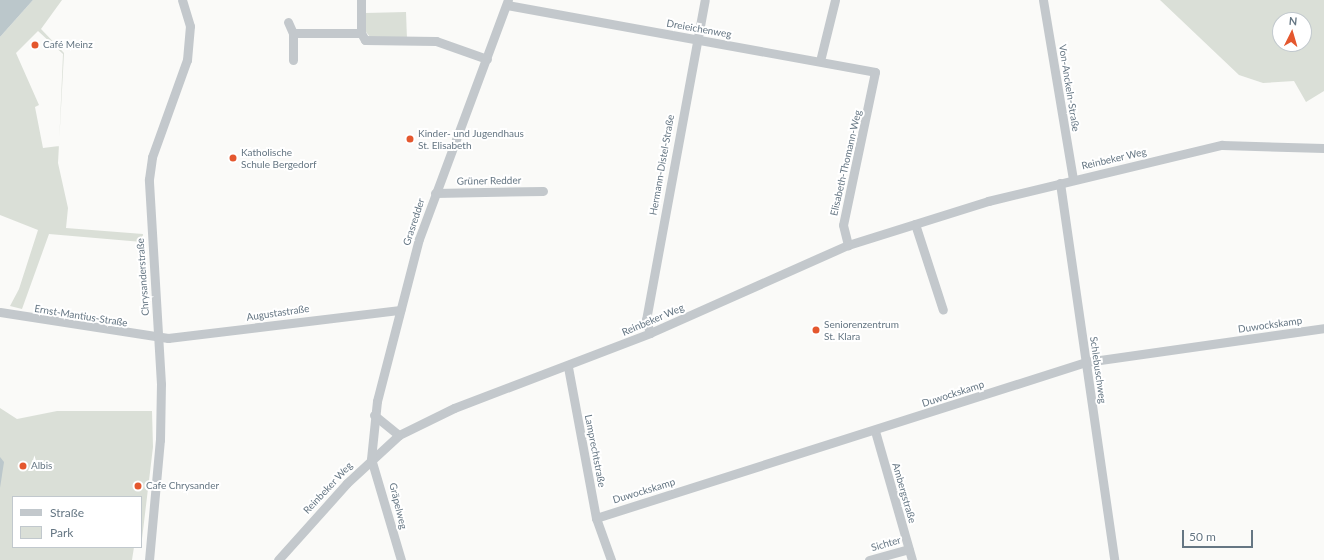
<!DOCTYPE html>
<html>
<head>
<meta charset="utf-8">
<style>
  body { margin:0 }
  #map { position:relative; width:1324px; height:560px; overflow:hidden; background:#fafaf8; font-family:Lato,sans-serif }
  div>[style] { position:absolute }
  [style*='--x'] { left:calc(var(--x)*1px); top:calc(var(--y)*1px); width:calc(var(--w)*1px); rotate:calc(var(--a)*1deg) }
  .green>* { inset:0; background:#dadfd7 }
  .water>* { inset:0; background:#bbc7cb }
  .street>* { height:9px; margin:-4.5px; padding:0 4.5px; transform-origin:4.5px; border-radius:4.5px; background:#c3c8cc }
  .dots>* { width:11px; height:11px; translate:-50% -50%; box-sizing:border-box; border:2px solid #fff; border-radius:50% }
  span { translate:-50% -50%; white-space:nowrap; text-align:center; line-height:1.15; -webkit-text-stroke:4px #fff; paint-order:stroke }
  .street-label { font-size:10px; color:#657683 }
  .poi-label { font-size:10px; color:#657683 }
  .left { translate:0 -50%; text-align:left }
  .legend { position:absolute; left:12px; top:496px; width:130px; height:52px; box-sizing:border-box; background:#fff; border:1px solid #c1c8cd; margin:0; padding:5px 7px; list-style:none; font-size:12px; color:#657683 }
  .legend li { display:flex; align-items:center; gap:8px; height:20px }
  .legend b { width:20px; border:1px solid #c1c8cd }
  .north { position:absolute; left:1272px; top:12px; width:40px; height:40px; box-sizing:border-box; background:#fff; border:1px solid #c1c8cd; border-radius:50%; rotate:5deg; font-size:11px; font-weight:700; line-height:16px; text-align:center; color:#657683 }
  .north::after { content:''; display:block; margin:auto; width:14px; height:18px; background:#e4572e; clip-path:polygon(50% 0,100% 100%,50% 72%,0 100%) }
  .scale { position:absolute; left:1182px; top:530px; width:71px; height:18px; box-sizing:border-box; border:2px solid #657683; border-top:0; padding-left:5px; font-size:12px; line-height:14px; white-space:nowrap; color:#657683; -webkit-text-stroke:3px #fff; paint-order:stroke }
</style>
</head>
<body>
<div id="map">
  <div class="green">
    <div style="clip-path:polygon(evenodd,33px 0,62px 0,41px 29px,64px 53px,58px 163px,68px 208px,66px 228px,143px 234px,142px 242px,49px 234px,22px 309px,10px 306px,19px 289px,38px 230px,0 215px,0 37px,33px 0,38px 31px,63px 54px,59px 146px,43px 148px,35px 107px,39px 105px,16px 53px,38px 31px)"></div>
    <div style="clip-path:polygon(evenodd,1160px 0,1324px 0,1324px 91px,1306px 102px,1294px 81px,1263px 83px,1239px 75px,1160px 0,1280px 20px,1304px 20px,1304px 44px,1280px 44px,1280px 20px)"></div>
    <div style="clip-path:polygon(406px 12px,407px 39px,370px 37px,366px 32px,365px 13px)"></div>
    <div style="clip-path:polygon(0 408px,17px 419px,57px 411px,152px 411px,153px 447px,142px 539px,141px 497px,13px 497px,13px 547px,134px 547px,132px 560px,0 560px)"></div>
  </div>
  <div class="water">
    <div style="clip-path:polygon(0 0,33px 0,0 37px)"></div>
    <div style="clip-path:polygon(0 457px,4px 462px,0 488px)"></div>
  </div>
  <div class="street">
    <div style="--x:361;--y:0;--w:33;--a:90"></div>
    <div style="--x:361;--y:33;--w:8;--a:60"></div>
    <div style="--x:365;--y:40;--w:71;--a:0.8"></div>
    <div style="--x:436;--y:41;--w:54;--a:19.4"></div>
    <div style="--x:1043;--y:0;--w:182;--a:80.5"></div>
    <div style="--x:507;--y:5;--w:374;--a:10.3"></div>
    <div style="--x:875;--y:72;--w:156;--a:101.8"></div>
    <div style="--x:843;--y:225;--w:21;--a:76"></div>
    <div style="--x:288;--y:22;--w:12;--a:66"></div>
    <div style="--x:293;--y:60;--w:27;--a:-90"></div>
    <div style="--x:293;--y:33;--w:68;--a:0"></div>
    <div style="--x:820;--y:61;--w:63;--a:-76.2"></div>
    <div style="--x:1060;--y:183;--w:381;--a:81.8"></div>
    <div style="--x:435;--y:193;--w:108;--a:-1.1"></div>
    <div style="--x:915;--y:224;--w:90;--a:72"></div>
    <div style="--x:0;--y:312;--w:170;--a:8.8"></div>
    <div style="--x:168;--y:338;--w:234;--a:-6.9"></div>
    <div style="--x:650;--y:333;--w:14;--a:-107"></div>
    <div style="--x:646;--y:320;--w:325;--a:-79.6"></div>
    <div style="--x:568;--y:367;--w:154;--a:79.5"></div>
    <div style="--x:596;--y:518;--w:45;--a:70.3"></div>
    <div style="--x:374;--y:415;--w:32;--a:39"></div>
    <div style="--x:875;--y:431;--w:134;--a:74"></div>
    <div style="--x:596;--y:518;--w:514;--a:-17.66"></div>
    <div style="--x:1086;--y:362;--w:240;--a:-8.1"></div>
    <div style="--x:149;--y:560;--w:121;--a:-84.8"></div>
    <div style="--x:160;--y:440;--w:56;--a:-89"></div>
    <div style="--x:161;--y:384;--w:205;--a:-93.4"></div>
    <div style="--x:149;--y:179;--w:22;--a:-82"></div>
    <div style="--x:152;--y:157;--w:103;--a:-70.2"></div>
    <div style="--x:187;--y:60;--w:34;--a:-85"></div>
    <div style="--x:190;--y:26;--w:27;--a:-107"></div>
    <div style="--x:278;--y:560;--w:103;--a:-48.1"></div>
    <div style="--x:347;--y:483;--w:71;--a:-42.7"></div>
    <div style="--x:399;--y:435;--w:61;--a:-26.1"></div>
    <div style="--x:454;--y:408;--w:210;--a:-20.9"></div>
    <div style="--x:650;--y:333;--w:217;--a:-24"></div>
    <div style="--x:848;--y:245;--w:147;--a:-17.4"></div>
    <div style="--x:988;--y:201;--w:241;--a:-13.5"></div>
    <div style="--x:1222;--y:145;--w:102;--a:1.7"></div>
    <div style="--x:401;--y:560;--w:105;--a:-106.5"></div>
    <div style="--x:371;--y:459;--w:58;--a:-84.1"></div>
    <div style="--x:377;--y:401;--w:167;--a:-75.5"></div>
    <div style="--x:419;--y:239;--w:255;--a:-69.6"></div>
    <div style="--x:869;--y:560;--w:41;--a:-15.4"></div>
  </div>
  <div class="dots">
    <div style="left:35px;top:45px;background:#e4572e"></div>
    <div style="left:410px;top:139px;background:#e4572e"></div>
    <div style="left:233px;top:158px;background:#e4572e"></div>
    <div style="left:816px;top:330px;background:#e4572e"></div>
    <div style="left:23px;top:466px;background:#e4572e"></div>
    <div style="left:138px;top:486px;background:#e4572e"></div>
  </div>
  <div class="street-label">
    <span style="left:699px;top:29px;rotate:10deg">Dreieichenweg</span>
    <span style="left:1069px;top:88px;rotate:81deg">Von-Anckeln-Straße</span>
    <span style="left:1114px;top:159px;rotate:-13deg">Reinbeker Weg</span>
    <span style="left:846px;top:163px;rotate:-77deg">Elisabeth-Thomann-Weg</span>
    <span style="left:662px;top:165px;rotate:-80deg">Hermann-Distel-Straße</span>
    <span style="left:489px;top:181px;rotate:-1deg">Grüner Redder</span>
    <span style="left:414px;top:222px;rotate:-72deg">Grasredder</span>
    <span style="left:143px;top:277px;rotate:-94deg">Chrysanderstraße</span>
    <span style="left:278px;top:313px;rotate:-8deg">Augustastraße</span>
    <span style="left:81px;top:316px;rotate:9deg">Ernst-Mantius-Straße</span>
    <span style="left:653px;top:320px;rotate:-23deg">Reinbeker Weg</span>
    <span style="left:1270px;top:325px;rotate:-8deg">Duwockskamp</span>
    <span style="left:1098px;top:370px;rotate:82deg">Schlebuschweg</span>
    <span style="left:953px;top:394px;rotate:-18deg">Duwockskamp</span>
    <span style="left:595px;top:451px;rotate:79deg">Lamprechtstraße</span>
    <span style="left:328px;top:488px;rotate:-47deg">Reinbeker Weg</span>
    <span style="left:644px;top:491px;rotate:-17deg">Duwockskamp</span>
    <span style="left:904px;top:493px;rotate:74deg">Ambergstraße</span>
    <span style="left:398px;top:506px;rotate:76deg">Gräpelweg</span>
    <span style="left:886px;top:544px;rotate:-16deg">Sichter</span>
  </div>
  <div class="poi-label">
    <span class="left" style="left:43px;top:45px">Café Meinz</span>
    <span class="left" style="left:418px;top:139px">Kinder- und Jugendhaus<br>St. Elisabeth</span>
    <span class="left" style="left:241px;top:158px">Katholische<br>Schule Bergedorf</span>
    <span class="left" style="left:824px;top:330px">Seniorenzentrum<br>St. Klara</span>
    <span class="left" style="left:31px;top:466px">Albis</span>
    <span class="left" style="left:146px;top:486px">Cafe Chrysander</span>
  </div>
  <ul class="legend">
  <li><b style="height:5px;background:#c3c8cc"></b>Straße</li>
  <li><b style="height:11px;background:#dadfd7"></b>Park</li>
  </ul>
  <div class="north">N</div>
  <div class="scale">50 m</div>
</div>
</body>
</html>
